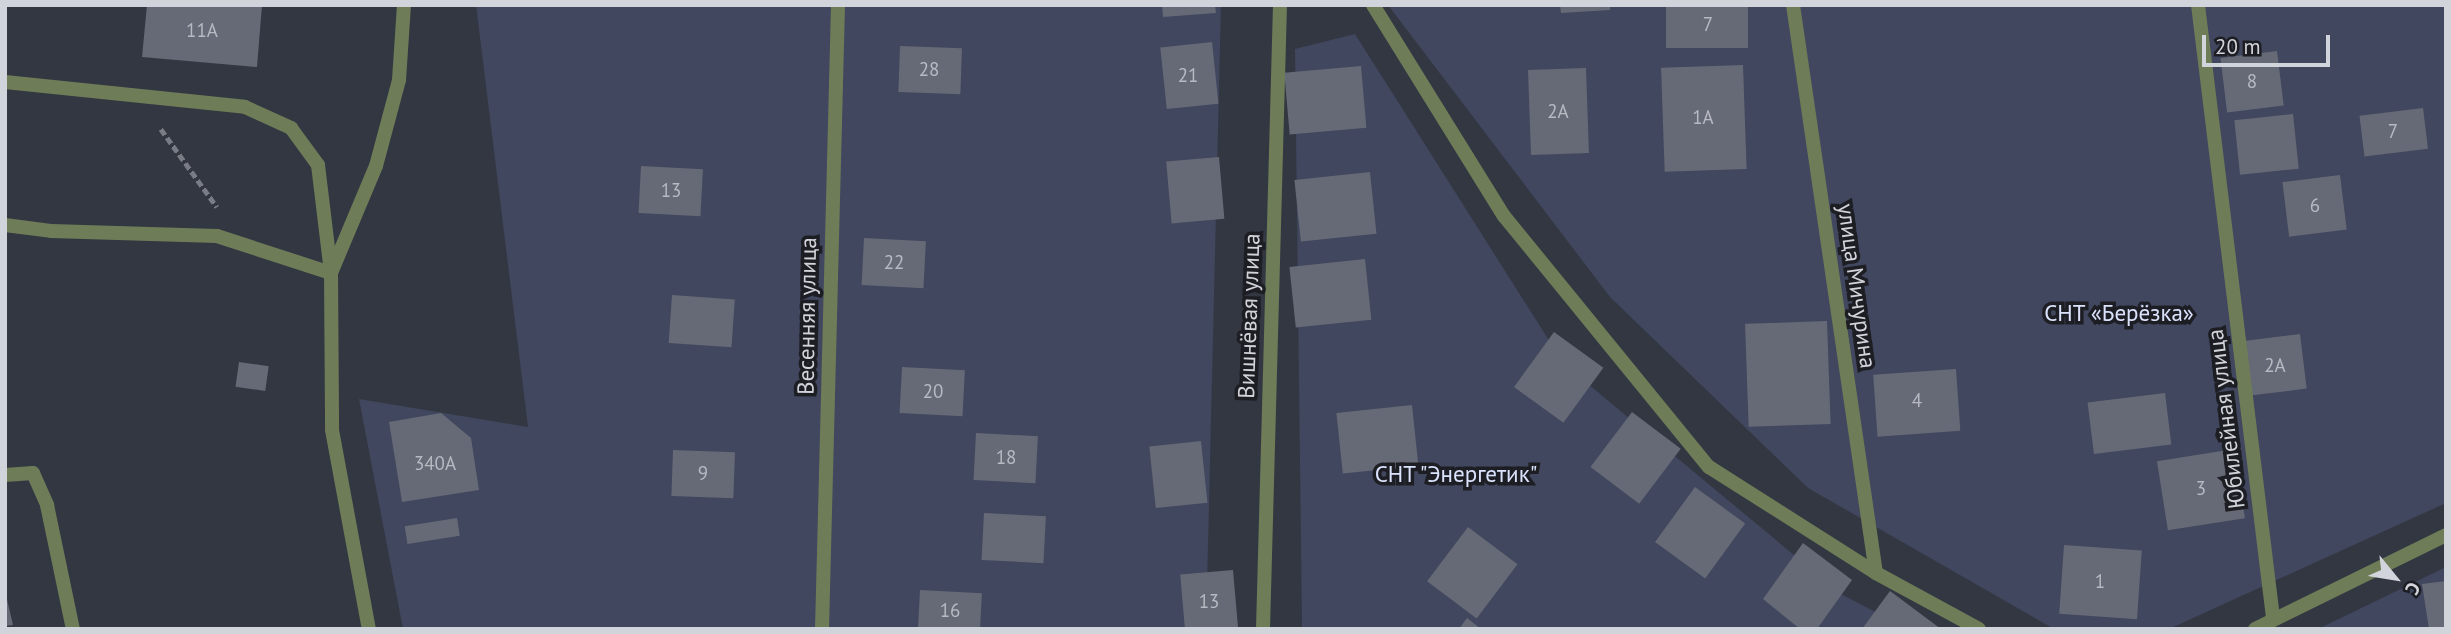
<!DOCTYPE html>
<html>
<head>
<meta charset="utf-8">
<style>
  body { margin:0 }
  #map { position:relative; width:2451px; height:634px; overflow:hidden; background:#333742; font-family:"PT Sans",sans-serif }
  div>[style] { position:absolute }
  [style*='--x'] { left:calc(var(--x)*1px); top:calc(var(--y)*1px); width:calc(var(--w)*1px); rotate:calc(var(--a)*1deg) }
  .green>* { inset:0; background:#40475e }
  .building>* { inset:0; background:#666a76; transform-origin:0 0 }
  .path>* { height:4.5px; margin-top:-2.25px; transform-origin:0; background:repeating-linear-gradient(90deg,#797c85 0 7px,transparent 0 10.5px) }
  .lane>* { height:14px; margin:-7px; padding:0 7px; transform-origin:7px; border-radius:7px; background:#6f7c58 }
  .street>* { height:14px; margin:-7px; padding:0 7px; transform-origin:7px; border-radius:7px; background:#6f7c58 }
  span { translate:-50% -50%; white-space:nowrap; text-align:center; line-height:1.15; -webkit-text-stroke:7px #1d1e23; paint-order:stroke }
  .number-label { font-size:19px; color:#b7bac2 }
  .number-label span { -webkit-text-stroke-width:0 }
  .street-label { font-size:23px; color:#d2d4db }
  .park-label { font-size:23px; color:#dae2fc }
  .frame { position:absolute; inset:0; border:7px solid #d2d4db; pointer-events:none }
  .north { position:absolute; left:2360px; top:543px; width:70px; height:70px; -webkit-text-stroke:5px #1d1e23; paint-order:stroke; rotate:120deg; font-size:19px; font-weight:700; line-height:28px; text-align:center; color:#d2d4db }
  .north::after { content:''; display:block; margin:auto; width:24px; height:32px; background:#d2d4db; clip-path:polygon(50% 0,100% 100%,50% 72%,0 100%) }
  .scale { position:absolute; left:2202px; top:35px; width:128px; height:32px; box-sizing:border-box; border:4px solid #d2d4db; border-top:0; padding-left:9px; font-size:21px; line-height:24px; white-space:nowrap; color:#d2d4db; -webkit-text-stroke:5px #1d1e23; paint-order:stroke }
</style>
</head>
<body>
<div id="map">
  <div class="green">
    <div style="clip-path:polygon(476px 5px,1221px 5px,1206px 629px,403px 629px,359px 399px,528px 427px)"></div>
    <div style="clip-path:polygon(1388px 5px,2446px 5px,2446px 503px,2169px 629px,2054px 629px,1808px 488px,1610px 297px)"></div>
    <div style="clip-path:polygon(1355px 34px,1564px 364px,1841px 594px,1908px 629px,1302px 629px,1295px 49px)"></div>
    <div style="clip-path:polygon(2446px 567px,2446px 629px,2318px 629px)"></div>
  </div>
  <div class="building">
    <div style="clip-path:polygon(147px 5px,262px 5px,257px 67px,142px 57px)"></div>
    <div style="clip-path:polygon(1162px 5px,1215px 5px,1216px 13px,1163px 17px)"></div>
    <div style="clip-path:polygon(1560px 5px,1610px 5px,1610px 10px,1561px 13px)"></div>
    <div style="left:1666px;top:5px;width:82px;height:43px"></div>
    <div style="left:1212px;top:42px;width:62px;height:52px;rotate:84deg"></div>
    <div style="left:900px;top:46px;width:62px;height:46px;rotate:2deg"></div>
    <div style="left:2277px;top:51px;width:55px;height:57px;rotate:83deg"></div>
    <div style="left:1743px;top:65px;width:104px;height:82px;rotate:88deg"></div>
    <div style="left:1361px;top:66px;width:62px;height:77px;rotate:85deg"></div>
    <div style="left:1586px;top:68px;width:85px;height:58px;rotate:88deg"></div>
    <div style="left:2423px;top:108px;width:41px;height:64px;rotate:83deg"></div>
    <div style="left:2293px;top:114px;width:55px;height:59px;rotate:84deg"></div>
    <div style="left:1219px;top:157px;width:62px;height:53px;rotate:85deg"></div>
    <div style="left:641px;top:166px;width:62px;height:47px;rotate:3deg"></div>
    <div style="left:1370px;top:172px;width:62px;height:76px;rotate:84deg"></div>
    <div style="left:2340px;top:175px;width:55px;height:58px;rotate:83deg"></div>
    <div style="left:864px;top:238px;width:62px;height:47px;rotate:3deg"></div>
    <div style="left:1365px;top:259px;width:61px;height:76px;rotate:84deg"></div>
    <div style="left:672px;top:295px;width:63px;height:48px;rotate:4deg"></div>
    <div style="left:1827px;top:321px;width:103px;height:82px;rotate:88deg"></div>
    <div style="left:1554px;top:332px;width:61px;height:68px;rotate:36deg"></div>
    <div style="left:2300px;top:334px;width:55px;height:59px;rotate:83deg"></div>
    <div style="left:239px;top:362px;width:30px;height:25px;rotate:8deg"></div>
    <div style="left:902px;top:367px;width:63px;height:46px;rotate:3deg"></div>
    <div style="left:1956px;top:369px;width:62px;height:83px;rotate:86deg"></div>
    <div style="left:2165px;top:393px;width:52px;height:78px;rotate:83deg"></div>
    <div style="left:1412px;top:405px;width:61px;height:76px;rotate:84deg"></div>
    <div style="left:1632px;top:412px;width:61px;height:69px;rotate:37deg"></div>
    <div style="clip-path:polygon(441px 413px,471px 438px,479px 490px,402px 502px,389px 422px)"></div>
    <div style="left:976px;top:433px;width:62px;height:47px;rotate:3deg"></div>
    <div style="left:1201px;top:441px;width:62px;height:52px;rotate:84deg"></div>
    <div style="left:2234px;top:449px;width:70px;height:78px;rotate:81deg"></div>
    <div style="left:673px;top:450px;width:62px;height:46px;rotate:2deg"></div>
    <div style="left:1695px;top:487px;width:62px;height:68px;rotate:36deg"></div>
    <div style="left:984px;top:513px;width:62px;height:47px;rotate:3deg"></div>
    <div style="left:457px;top:518px;width:18px;height:53px;rotate:81deg"></div>
    <div style="left:1468px;top:527px;width:62px;height:68px;rotate:37deg"></div>
    <div style="clip-path:polygon(1803px 543px,1852px 580px,1817px 629px,1800px 629px,1763px 599px)"></div>
    <div style="left:2064px;top:545px;width:78px;height:69px;rotate:4deg"></div>
    <div style="left:1233px;top:570px;width:59px;height:53px;rotate:85deg"></div>
    <div style="clip-path:polygon(2446px 581px,2446px 627px,2429px 629px,2422px 584px)"></div>
    <div style="left:920px;top:590px;width:62px;height:39px;rotate:3deg"></div>
    <div style="clip-path:polygon(5px 591px,13px 625px,5px 626px)"></div>
    <div style="clip-path:polygon(1890px 591px,1941px 629px,1862px 629px)"></div>
    <div style="clip-path:polygon(1467px 618px,1481px 629px,1459px 629px)"></div>
  </div>
  <div class="path">
    <div style="--x:161;--y:129;--w:96;--a:54.3"></div>
  </div>
  <div class="lane">
    <div style="--x:1793;--y:5;--w:574;--a:81.69"></div>
    <div style="--x:2198;--y:5;--w:618;--a:83.02"></div>
    <div style="--x:5;--y:82;--w:241;--a:5.9"></div>
    <div style="--x:245;--y:107;--w:51;--a:24.5"></div>
    <div style="--x:291;--y:128;--w:46;--a:53.9"></div>
    <div style="--x:318;--y:165;--w:109;--a:83.1"></div>
    <div style="--x:331;--y:273;--w:157;--a:89.6"></div>
    <div style="--x:5;--y:225;--w:46;--a:7.4"></div>
    <div style="--x:51;--y:231;--w:166;--a:1.7"></div>
    <div style="--x:217;--y:236;--w:120;--a:18"></div>
    <div style="--x:331;--y:273;--w:116;--a:-67.2"></div>
    <div style="--x:376;--y:166;--w:89;--a:-75"></div>
    <div style="--x:399;--y:80;--w:75;--a:-86.2"></div>
    <div style="--x:5;--y:475;--w:28;--a:-4"></div>
    <div style="--x:33;--y:473;--w:35;--a:66"></div>
    <div style="--x:47;--y:505;--w:127;--a:78.2"></div>
    <div style="--x:822;--y:629;--w:624;--a:-88.53"></div>
    <div style="--x:1263;--y:629;--w:624;--a:-88.44"></div>
  </div>
  <div class="street">
    <div style="--x:1373;--y:5;--w:248;--a:58.2"></div>
    <div style="--x:1504;--y:216;--w:324;--a:50.8"></div>
    <div style="--x:1709;--y:467;--w:198;--a:32.4"></div>
    <div style="--x:1876;--y:573;--w:117;--a:28.5"></div>
    <div style="--x:332;--y:430;--w:202;--a:79.5"></div>
    <div style="--x:2255;--y:629;--w:213;--a:-26.2"></div>
  </div>
  <div class="number-label">
    <span style="left:1708px;top:25px">7</span>
    <span style="left:202px;top:31px">11А</span>
    <span style="left:929px;top:70px">28</span>
    <span style="left:1188px;top:76px">21</span>
    <span style="left:2252px;top:82px">8</span>
    <span style="left:1558px;top:112px">2А</span>
    <span style="left:1703px;top:118px">1А</span>
    <span style="left:2393px;top:132px">7</span>
    <span style="left:671px;top:191px">13</span>
    <span style="left:2315px;top:206px">6</span>
    <span style="left:894px;top:263px">22</span>
    <span style="left:2275px;top:366px">2А</span>
    <span style="left:933px;top:392px">20</span>
    <span style="left:1917px;top:401px">4</span>
    <span style="left:1006px;top:458px">18</span>
    <span style="left:435px;top:464px">340А</span>
    <span style="left:703px;top:474px">9</span>
    <span style="left:2201px;top:489px">3</span>
    <span style="left:2100px;top:582px">1</span>
    <span style="left:1209px;top:602px">13</span>
    <span style="left:950px;top:611px">16</span>
  </div>
  <div class="street-label">
    <span style="left:1857px;top:286px;rotate:82deg">улица Мичурина</span>
    <span style="left:807px;top:316px;rotate:-89deg">Весенняя улица</span>
    <span style="left:1249px;top:316px;rotate:-88deg">Вишнёвая улица</span>
    <span style="left:2226px;top:419px;rotate:-97deg">Юбилейная улица</span>
  </div>
  <div class="park-label">
    <span style="left:2119px;top:313px">СНТ «Берёзка»</span>
    <span style="left:1456px;top:474px">СНТ "Энергетик"</span>
  </div>
  <div class="frame"></div>
  <div class="north">С</div>
  <div class="scale">20 m</div>
</div>
</body>
</html>
